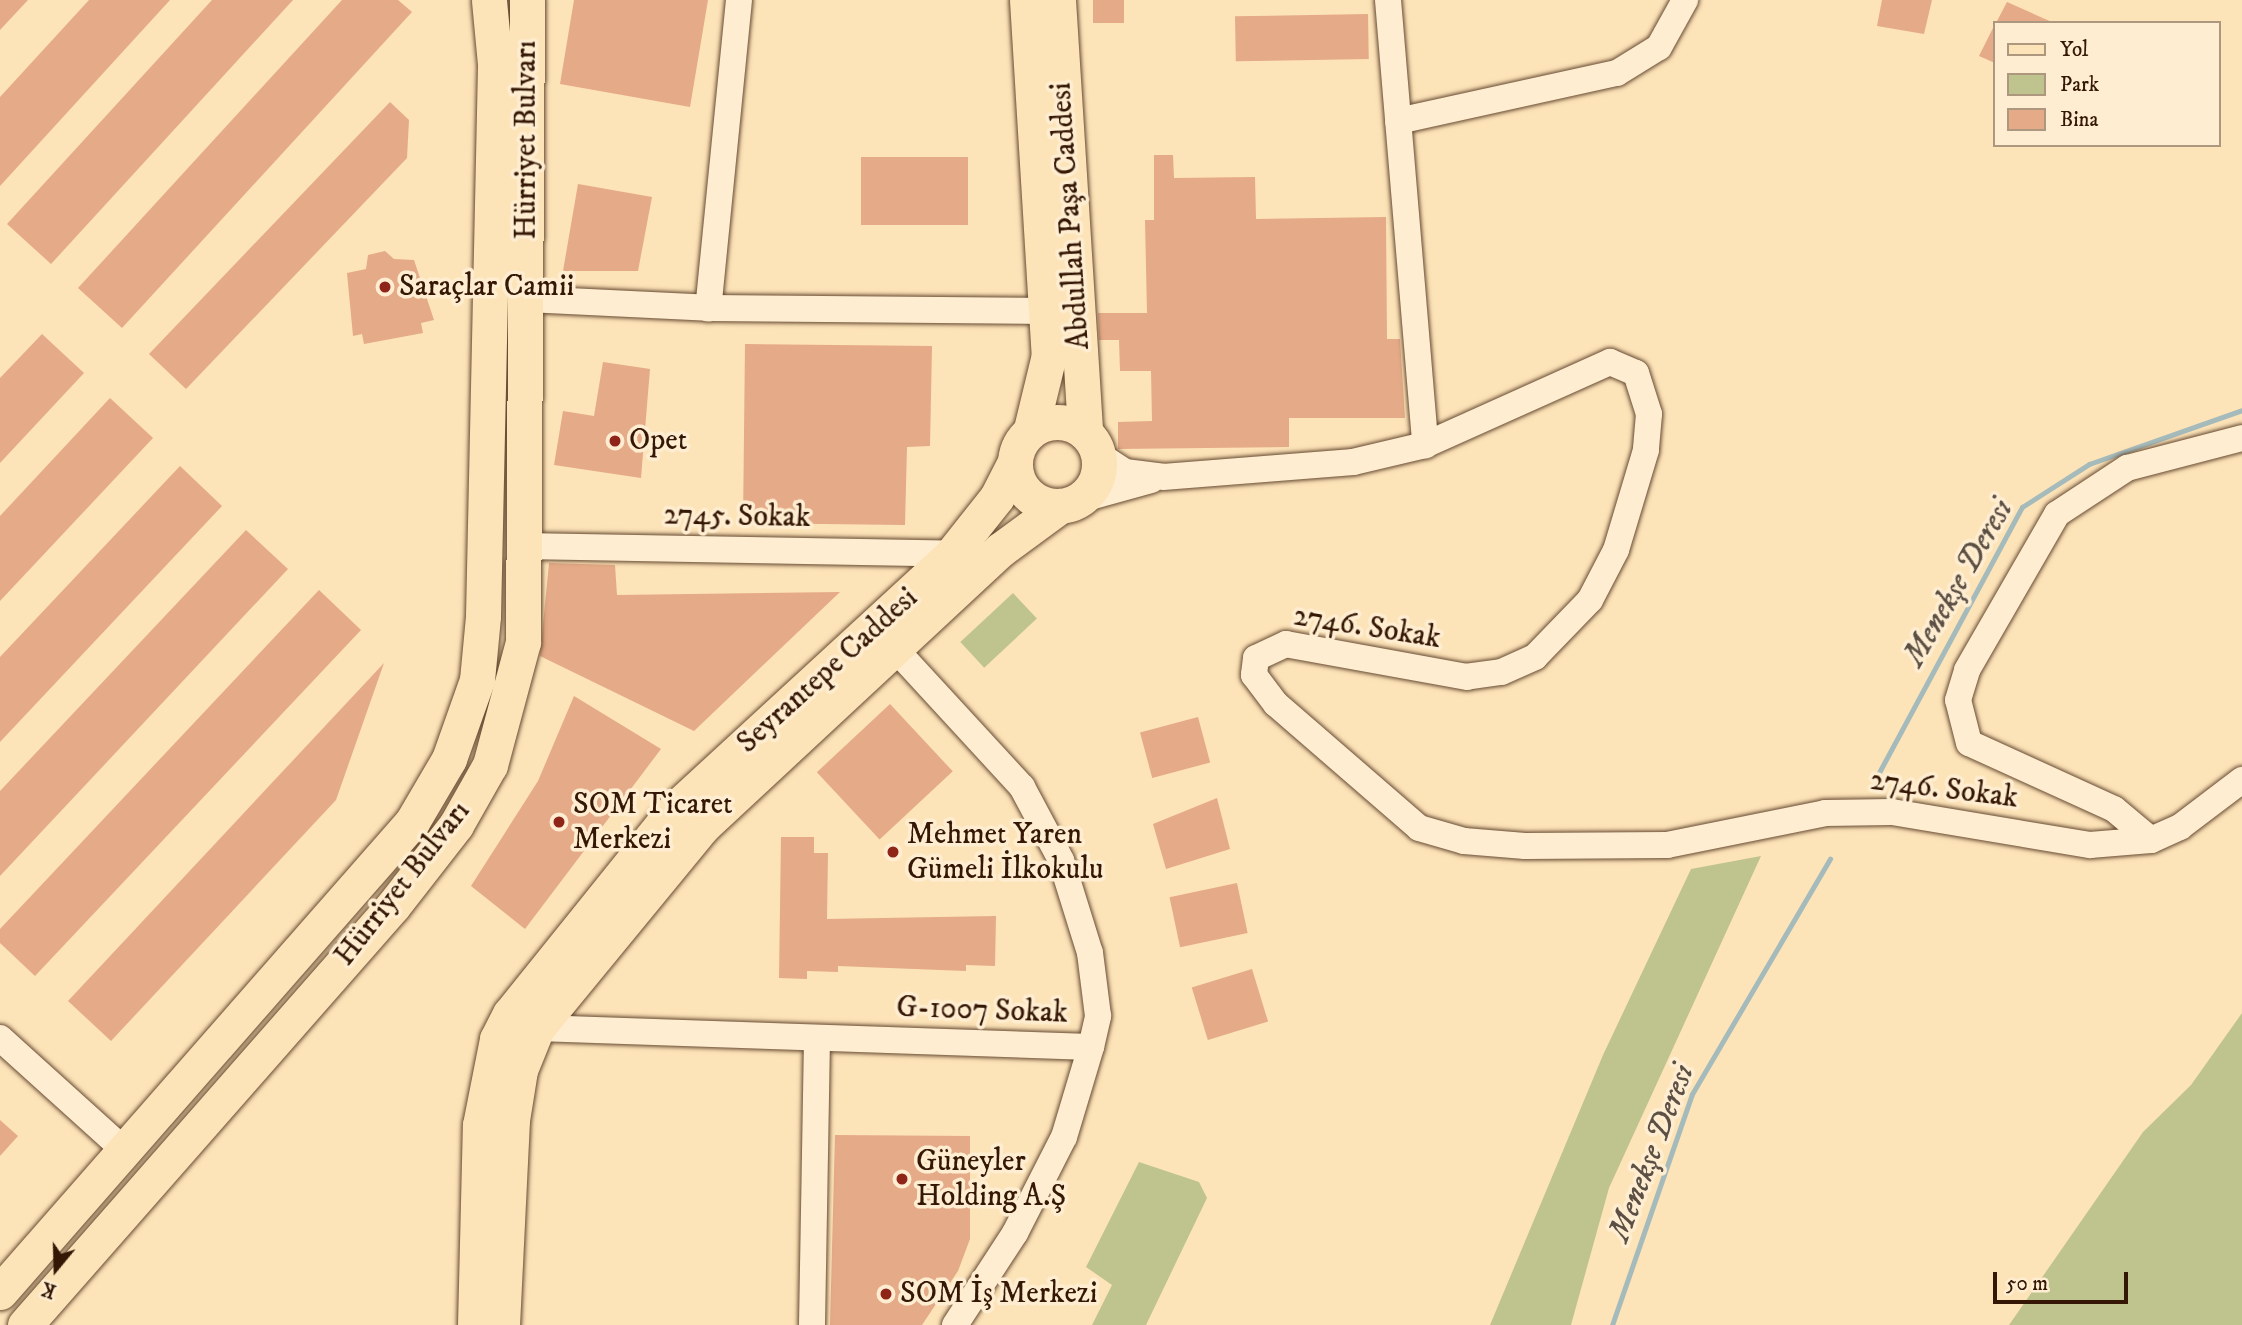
<!DOCTYPE html>
<html>
<head>
<meta charset="utf-8">
<style>
  body { margin:0 }
  #map { position:relative; width:2242px; height:1325px; overflow:hidden; background:#fde3b8; font-family:"IM FELL DW Pica",serif }
  div>[style] { position:absolute }
  [style*='--x'] { left:calc(var(--x)*1px); top:calc(var(--y)*1px); width:calc(var(--w)*1px); rotate:calc(var(--a)*1deg) }
  .green>* { inset:0; background:#bfc48f; transform-origin:0 0 }
  .stream>* { height:5px; margin:-2.5px; padding:0 2.5px; transform-origin:2.5px; border-radius:2.5px; background:#a5bbbb }
  .building>* { inset:0; background:#e5aa87; transform-origin:0 0 }
  .roads { filter:drop-shadow(0 0 2px #664a32) drop-shadow(0 0 2px #664a32) }
  .minor>* { height:26px; margin:-13px; padding:0 13px; transform-origin:13px; border-radius:13px; background:#feedd1 }
  .major>* { height:35px; margin:-17.5px; padding:0 17.5px; transform-origin:17.5px; border-radius:17.5px; background:#fde3b8 }
  .major>.ring { margin:-17.5px; padding:0; box-sizing:content-box; background:none; border:35px solid #fde3b8; border-radius:50% }
  .dots>* { width:19px; height:19px; translate:-50% -50%; box-sizing:border-box; border:4px solid #feedd1; border-radius:50% }
  span { translate:-50% -50%; white-space:nowrap; text-align:center; line-height:1.15; -webkit-text-stroke:7px #feedd1; paint-order:stroke }
  .street-label { font-size:30px; color:#341705 }
  .poi-label { font-size:30px; color:#341705 }
  .left { translate:0 -50%; text-align:left }
  .water-label { font-size:32px; color:#5c5045; font-style:italic }
  .legend { position:absolute; left:1993px; top:21px; width:228px; height:126px; box-sizing:border-box; background:#feedd1; border:2px solid #ad977f; margin:0; padding:9px 12px; list-style:none; font-size:21px; color:#341705 }
  .legend li { display:flex; align-items:center; gap:14px; height:35px }
  .legend b { width:35px; border:2px solid #ad977f }
  .north { position:absolute; left:21px; top:1234px; width:70px; height:70px; -webkit-text-stroke:5px #feedd1; paint-order:stroke; rotate:199deg; font-size:19px; font-weight:700; line-height:28px; text-align:center; color:#341705 }
  .north::after { content:''; display:block; margin:auto; width:24px; height:32px; background:#341705; clip-path:polygon(50% 0,100% 100%,50% 72%,0 100%) }
  .scale { position:absolute; left:1993px; top:1272px; width:135px; height:32px; box-sizing:border-box; border:4px solid #341705; border-top:0; padding-left:9px; font-size:21px; line-height:24px; white-space:nowrap; color:#341705; -webkit-text-stroke:5px #feedd1; paint-order:stroke }
</style>
</head>
<body>
<div id="map">
  <div class="green">
    <div style="left:1013px;top:593px;width:35px;height:72px;rotate:47deg"></div>
    <div style="clip-path:polygon(1761px 856px,1609px 1188px,1571px 1325px,1490px 1325px,1603px 1055px,1691px 869px)"></div>
    <div style="clip-path:polygon(2242px 1013px,2242px 1325px,2009px 1325px,2143px 1132px,2191px 1085px)"></div>
    <div style="clip-path:polygon(1139px 1162px,1199px 1182px,1207px 1198px,1146px 1325px,1092px 1325px,1112px 1285px,1086px 1267px)"></div>
  </div>
  <div class="stream">
    <div style="--x:1876;--y:778;--w:308;--a:-61.7"></div>
    <div style="--x:2022;--y:507;--w:80;--a:-32.7"></div>
    <div style="--x:2089;--y:464;--w:162;--a:-19.4"></div>
    <div style="--x:1612;--y:1325;--w:244;--a:-70.9"></div>
    <div style="--x:1692;--y:1094;--w:273;--a:-59.6"></div>
  </div>
  <div class="building">
    <div style="clip-path:polygon(0 0,28px 0,0 30px)"></div>
    <div style="clip-path:polygon(89px 0,170px 0,0 186px,0 97px)"></div>
    <div style="clip-path:polygon(212px 0,293px 0,51px 264px,7px 224px)"></div>
    <div style="clip-path:polygon(342px 0,398px 0,412px 12px,122px 328px,78px 288px)"></div>
    <div style="clip-path:polygon(574px 0,708px 0,690px 107px,560px 84px)"></div>
    <div style="left:1093px;top:0;width:31px;height:23px"></div>
    <div style="clip-path:polygon(1882px 0,1932px 0,1924px 34px,1877px 26px)"></div>
    <div style="clip-path:polygon(2007px 2px,2054px 23px,1996px 23px)"></div>
    <div style="left:1368px;top:14px;width:45px;height:133px;rotate:89deg"></div>
    <div style="clip-path:polygon(1995px 24px,1995px 63px,1979px 56px)"></div>
    <div style="clip-path:polygon(390px 102px,409px 120px,407px 158px,186px 389px,149px 354px)"></div>
    <div style="clip-path:polygon(1154px 155px,1173px 155px,1174px 178px,1255px 177px,1256px 219px,1386px 217px,1387px 339px,1400px 339px,1405px 418px,1289px 418px,1289px 447px,1118px 449px,1118px 422px,1152px 421px,1151px 371px,1120px 371px,1119px 340px,1099px 340px,1098px 313px,1147px 313px,1145px 220px,1154px 220px)"></div>
    <div style="left:968px;top:157px;width:68px;height:107px;rotate:90deg"></div>
    <div style="clip-path:polygon(578px 184px,652px 197px,638px 271px,563px 271px)"></div>
    <div style="clip-path:polygon(385px 251px,394px 259px,414px 260px,434px 320px,421px 323px,423px 333px,364px 344px,362px 334px,353px 336px,347px 273px,366px 269px,368px 255px)"></div>
    <div style="clip-path:polygon(42px 334px,84px 373px,0 463px,0 378px)"></div>
    <div style="clip-path:polygon(745px 344px,932px 346px,930px 446px,907px 447px,905px 525px,743px 523px)"></div>
    <div style="clip-path:polygon(603px 362px,650px 369px,641px 478px,554px 465px,563px 411px,594px 416px)"></div>
    <div style="clip-path:polygon(110px 398px,153px 438px,0 601px,0 516px)"></div>
    <div style="clip-path:polygon(180px 466px,222px 506px,0 742px,0 657px)"></div>
    <div style="clip-path:polygon(246px 530px,288px 569px,0 876px,0 791px)"></div>
    <div style="clip-path:polygon(549px 563px,615px 565px,617px 595px,840px 592px,694px 731px,540px 656px)"></div>
    <div style="clip-path:polygon(319px 590px,361px 630px,35px 976px,0 943px,0 929px)"></div>
    <div style="clip-path:polygon(384px 663px,336px 800px,111px 1041px,68px 1001px)"></div>
    <div style="clip-path:polygon(574px 696px,661px 749px,525px 929px,471px 886px,538px 781px)"></div>
    <div style="left:890px;top:704px;width:92px;height:100px;rotate:47deg"></div>
    <div style="left:1198px;top:717px;width:47px;height:60px;rotate:75deg"></div>
    <div style="clip-path:polygon(1217px 798px,1230px 849px,1166px 869px,1153px 824px)"></div>
    <div style="clip-path:polygon(781px 837px,814px 837px,814px 853px,828px 853px,827px 919px,996px 916px,995px 966px,966px 965px,966px 971px,838px 966px,838px 972px,807px 971px,807px 979px,779px 978px)"></div>
    <div style="left:1237px;top:883px;width:51px;height:69px;rotate:78deg"></div>
    <div style="left:1252px;top:969px;width:55px;height:63px;rotate:73deg"></div>
    <div style="clip-path:polygon(0 1120px,18px 1136px,0 1156px)"></div>
    <div style="clip-path:polygon(835px 1135px,970px 1136px,970px 1239px,958px 1271px,922px 1325px,830px 1325px)"></div>
  </div>
  <div class="roads">
    <div class="minor">
      <div style="--x:739;--y:0;--w:310;--a:95.7"></div>
      <div style="--x:708;--y:308;--w:338;--a:0.5"></div>
      <div style="--x:1388;--y:0;--w:447;--a:85.2"></div>
      <div style="--x:1398;--y:121;--w:224;--a:-12.4"></div>
      <div style="--x:1617;--y:73;--w:49;--a:-31.8"></div>
      <div style="--x:1659;--y:47;--w:54;--a:-61"></div>
      <div style="--x:527;--y:299;--w:181;--a:2.8"></div>
      <div style="--x:1099;--y:455;--w:31;--a:33"></div>
      <div style="--x:1125;--y:472;--w:38;--a:7"></div>
      <div style="--x:1163;--y:477;--w:191;--a:-4.5"></div>
      <div style="--x:1353;--y:462;--w:74;--a:-13.3"></div>
      <div style="--x:1425;--y:445;--w:203;--a:-24.2"></div>
      <div style="--x:1610;--y:362;--w:28;--a:23"></div>
      <div style="--x:1636;--y:373;--w:43;--a:72.4"></div>
      <div style="--x:1649;--y:414;--w:36;--a:95"></div>
      <div style="--x:1646;--y:450;--w:104;--a:106.7"></div>
      <div style="--x:1616;--y:550;--w:56;--a:117.5"></div>
      <div style="--x:1590;--y:600;--w:79;--a:134"></div>
      <div style="--x:1535;--y:657;--w:37;--a:156"></div>
      <div style="--x:1501;--y:672;--w:34;--a:172"></div>
      <div style="--x:1467;--y:677;--w:184;--a:-169.7"></div>
      <div style="--x:1286;--y:644;--w:33;--a:155"></div>
      <div style="--x:1256;--y:658;--w:17;--a:97"></div>
      <div style="--x:1254;--y:675;--w:36;--a:53"></div>
      <div style="--x:1276;--y:704;--w:189;--a:40.9"></div>
      <div style="--x:1419;--y:828;--w:47;--a:16.1"></div>
      <div style="--x:1464;--y:841;--w:61;--a:4.7"></div>
      <div style="--x:1525;--y:846;--w:142;--a:-0.4"></div>
      <div style="--x:1667;--y:845;--w:161;--a:-11.4"></div>
      <div style="--x:1825;--y:813;--w:67;--a:-0.9"></div>
      <div style="--x:1892;--y:812;--w:201;--a:9.5"></div>
      <div style="--x:2090;--y:845;--w:61;--a:-4.7"></div>
      <div style="--x:2151;--y:840;--w:32;--a:-24"></div>
      <div style="--x:2180;--y:827;--w:78;--a:-37.2"></div>
      <div style="--x:1079;--y:500;--w:75;--a:-15.5"></div>
      <div style="--x:522;--y:546;--w:439;--a:1"></div>
      <div style="--x:2151;--y:840;--w:48;--a:-140"></div>
      <div style="--x:2114;--y:809;--w:159;--a:-155.5"></div>
      <div style="--x:1969;--y:743;--w:44;--a:-104.3"></div>
      <div style="--x:1958;--y:700;--w:31;--a:-73"></div>
      <div style="--x:1967;--y:670;--w:180;--a:-60"></div>
      <div style="--x:2057;--y:514;--w:84;--a:-33.3"></div>
      <div style="--x:2127;--y:468;--w:119;--a:-14.6"></div>
      <div style="--x:525;--y:1021;--w:14;--a:30"></div>
      <div style="--x:537;--y:1028;--w:554;--a:1.96"></div>
      <div style="--x:1091;--y:1047;--w:32;--a:-77"></div>
      <div style="--x:1098;--y:1016;--w:64;--a:-97.2"></div>
      <div style="--x:1090;--y:953;--w:97;--a:-107.3"></div>
      <div style="--x:1061;--y:860;--w:83;--a:-118.1"></div>
      <div style="--x:1022;--y:787;--w:207;--a:-132.6"></div>
      <div style="--x:0;--y:1038;--w:167;--a:42.1"></div>
      <div style="--x:812;--y:1325;--w:287;--a:-89"></div>
      <div style="--x:955;--y:1325;--w:110;--a:-56.9"></div>
      <div style="--x:1015;--y:1233;--w:108;--a:-63"></div>
      <div style="--x:1064;--y:1137;--w:94;--a:-73.3"></div>
    </div>
    <div class="major">
      <div style="--x:1027;--y:0;--w:356;--a:86.5"></div>
      <div style="--x:1049;--y:355;--w:76;--a:103.7"></div>
      <div style="--x:1058;--y:0;--w:433;--a:86.4"></div>
      <div class="ring" style="left:1015px;top:422px;width:49px;height:49px"></div>
      <div style="--x:0;--y:1292;--w:625;--a:-48.76"></div>
      <div style="--x:412;--y:822;--w:73;--a:-59.6"></div>
      <div style="--x:449;--y:759;--w:84;--a:-70.5"></div>
      <div style="--x:477;--y:680;--w:64;--a:-84.6"></div>
      <div style="--x:483;--y:616;--w:552;--a:-88.75"></div>
      <div style="--x:495;--y:64;--w:64;--a:-95.4"></div>
      <div style="--x:25;--y:1325;--w:558;--a:-48.71"></div>
      <div style="--x:393;--y:906;--w:103;--a:-52.1"></div>
      <div style="--x:456;--y:825;--w:69;--a:-60.5"></div>
      <div style="--x:490;--y:765;--w:127;--a:-75"></div>
      <div style="--x:523;--y:642;--w:642;--a:-89.64"></div>
      <div style="--x:475;--y:1325;--w:200;--a:-88.6"></div>
      <div style="--x:480;--y:1125;--w:88;--a:-78.8"></div>
      <div style="--x:497;--y:1039;--w:28;--a:-63"></div>
      <div style="--x:510;--y:1014;--w:263;--a:-51.2"></div>
      <div style="--x:675;--y:809;--w:375;--a:-42.6"></div>
      <div style="--x:951;--y:555;--w:74;--a:-51.6"></div>
      <div style="--x:997;--y:497;--w:38;--a:-63"></div>
      <div style="--x:502;--y:1325;--w:205;--a:-87.2"></div>
      <div style="--x:512;--y:1120;--w:51;--a:-80.9"></div>
      <div style="--x:520;--y:1070;--w:45;--a:-68"></div>
      <div style="--x:537;--y:1028;--w:260;--a:-50.6"></div>
      <div style="--x:702;--y:827;--w:407;--a:-42.9"></div>
      <div style="--x:1000;--y:550;--w:74;--a:-36.3"></div>
    </div>
  </div>
  <div class="dots">
    <div style="left:385px;top:287px;background:#8f2418"></div>
    <div style="left:615px;top:441px;background:#8f2418"></div>
    <div style="left:559px;top:822px;background:#8f2418"></div>
    <div style="left:893px;top:852px;background:#8f2418"></div>
    <div style="left:902px;top:1179px;background:#8f2418"></div>
    <div style="left:886px;top:1294px;background:#8f2418"></div>
  </div>
  <div class="street-label">
    <span style="left:527px;top:140px;rotate:-90deg">Hürriyet Bulvarı</span>
    <span style="left:1071px;top:216px;rotate:-94deg">Abdullah Paşa Caddesi</span>
    <span style="left:737px;top:517px;rotate:1deg">2745. Sokak</span>
    <span style="left:1367px;top:628px;rotate:9deg">2746. Sokak</span>
    <span style="left:828px;top:671px;rotate:-42deg">Seyrantepe Caddesi</span>
    <span style="left:1944px;top:790px;rotate:7deg">2746. Sokak</span>
    <span style="left:403px;top:884px;rotate:-52deg">Hürriyet Bulvarı</span>
    <span style="left:982px;top:1011px;rotate:2deg">G-1007 Sokak</span>
  </div>
  <div class="poi-label">
    <span class="left" style="left:399px;top:287px">Saraçlar Camii</span>
    <span class="left" style="left:629px;top:441px">Opet</span>
    <span class="left" style="left:573px;top:822px">SOM Ticaret<br>Merkezi</span>
    <span class="left" style="left:907px;top:852px">Mehmet Yaren<br>Gümeli İlkokulu</span>
    <span class="left" style="left:916px;top:1179px">Güneyler<br>Holding A.Ş</span>
    <span class="left" style="left:900px;top:1294px">SOM İş Merkezi</span>
  </div>
  <div class="water-label">
    <span style="left:1959px;top:583px;rotate:-60deg">Menekşe Deresi</span>
    <span style="left:1652px;top:1153px;rotate:-69deg">Menekşe Deresi</span>
  </div>
  <ul class="legend">
  <li><b style="height:9px;background:#fde3b8"></b>Yol</li>
  <li><b style="height:19px;background:#bfc48f"></b>Park</li>
  <li><b style="height:19px;background:#e5aa87"></b>Bina</li>
  </ul>
  <div class="north">K</div>
  <div class="scale">50 m</div>
</div>
</body>
</html>
